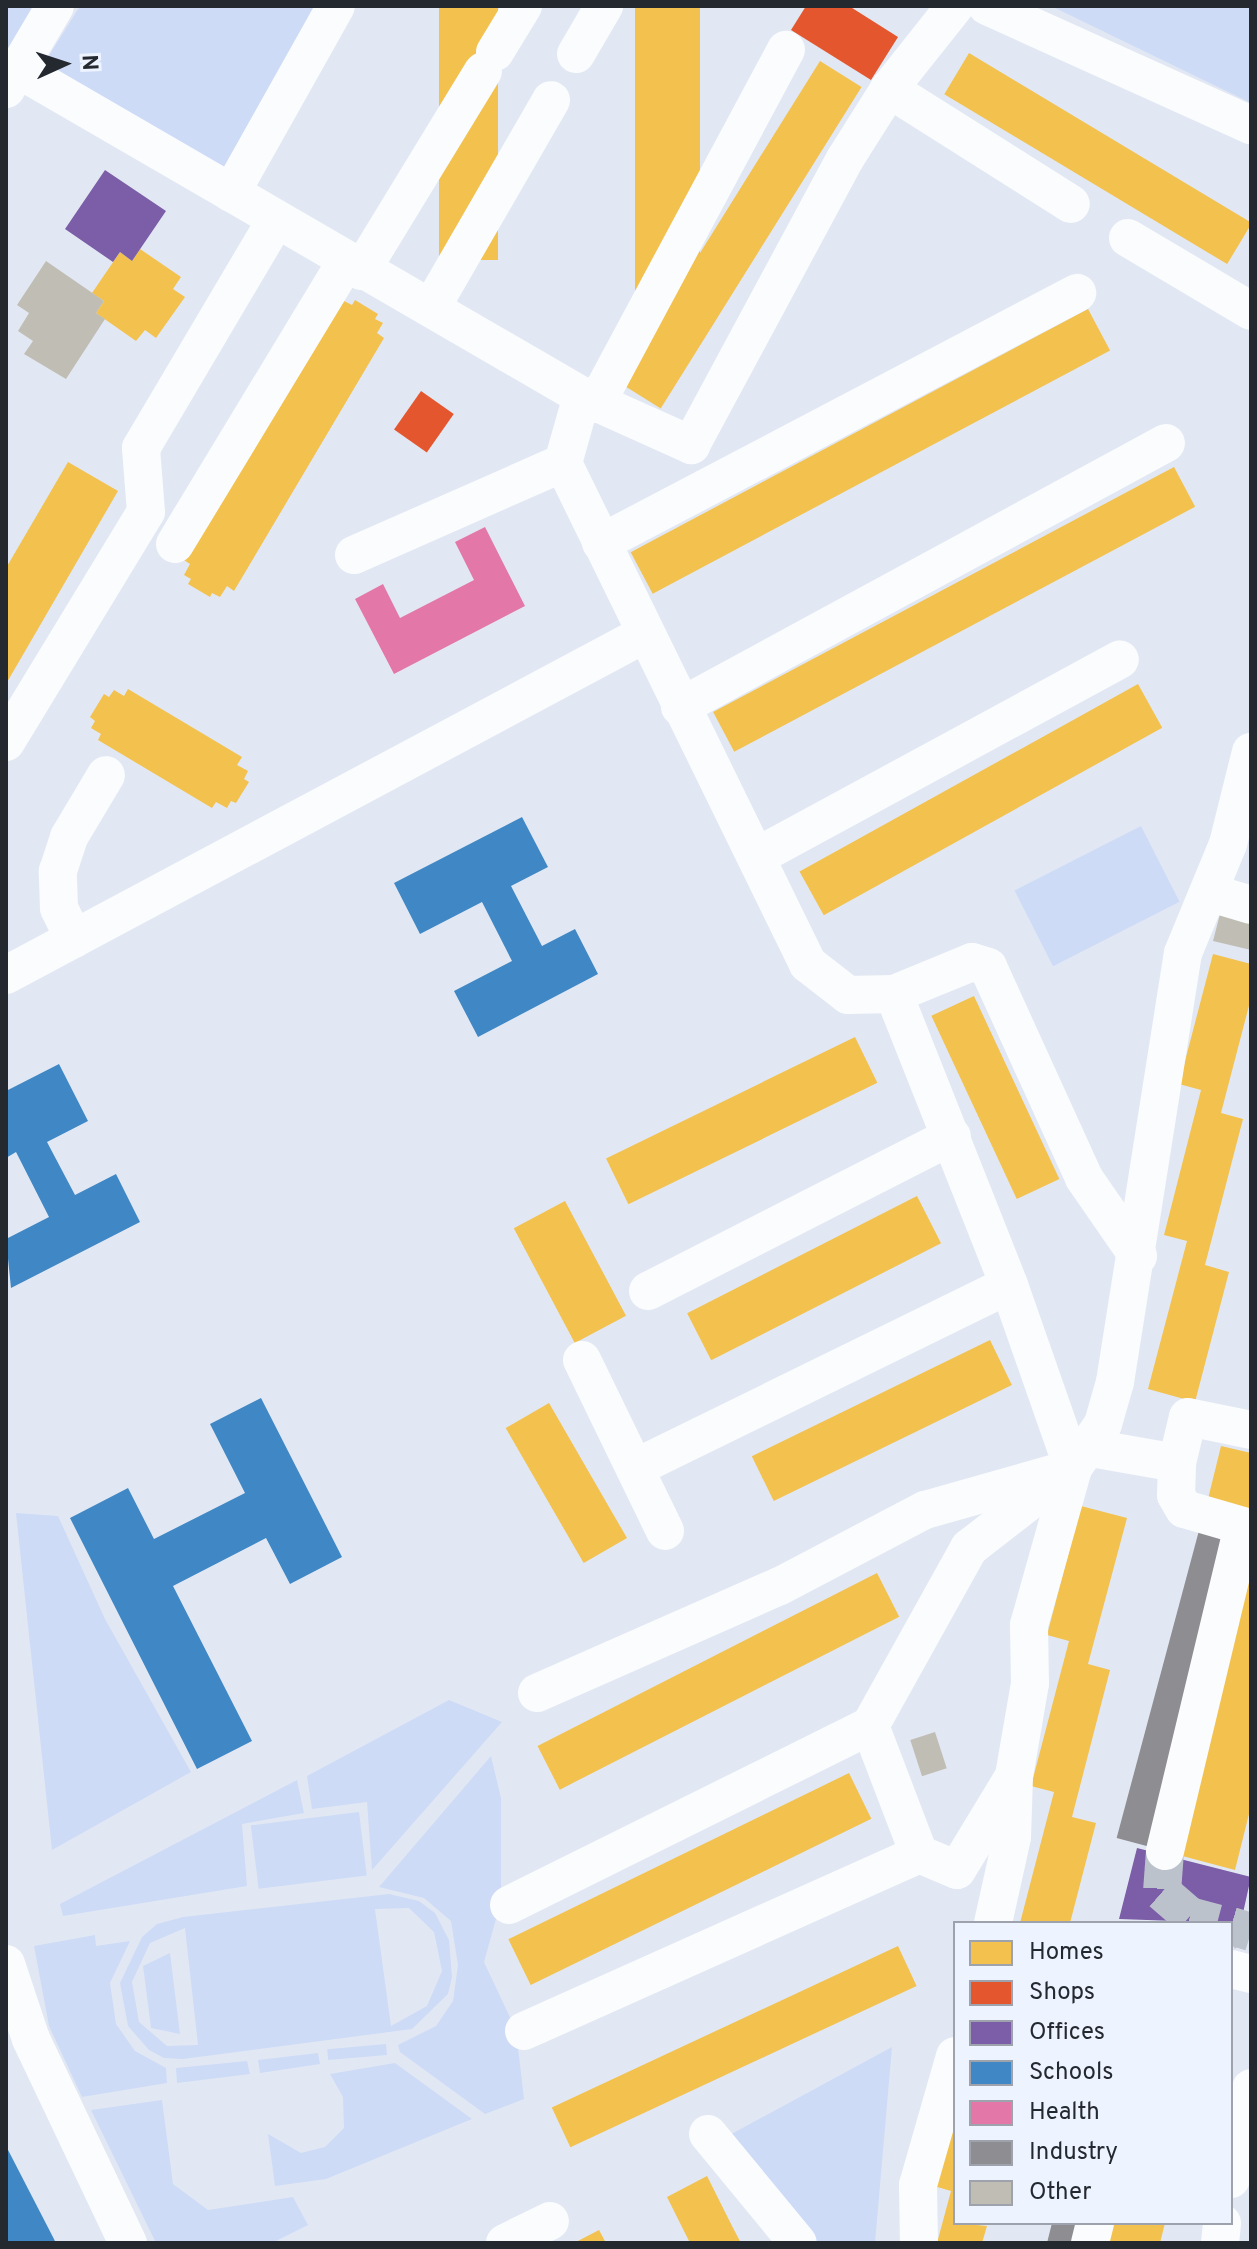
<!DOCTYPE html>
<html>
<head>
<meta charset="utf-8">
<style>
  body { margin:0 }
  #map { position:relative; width:1257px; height:2249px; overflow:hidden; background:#e2e8f3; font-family:Overpass,sans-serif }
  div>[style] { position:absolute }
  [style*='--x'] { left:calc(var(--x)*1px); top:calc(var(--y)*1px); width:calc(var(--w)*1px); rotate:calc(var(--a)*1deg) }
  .green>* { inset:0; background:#cddbf7; transform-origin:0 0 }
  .homes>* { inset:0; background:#f2c14e; transform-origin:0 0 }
  .shops>* { inset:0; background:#e4572e; transform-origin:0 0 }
  .offices>* { inset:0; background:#7b5ea7 }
  .schools>* { inset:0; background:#3f88c5 }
  .health>* { inset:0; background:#e377a8 }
  .industry>* { inset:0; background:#8d8d92; transform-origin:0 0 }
  .building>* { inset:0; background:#c0bdb5; transform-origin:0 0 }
  .minor-tunnel>* { height:38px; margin-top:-19px; transform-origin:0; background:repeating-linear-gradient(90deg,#bcc2cc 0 38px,transparent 0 57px) }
  .minor>* { height:38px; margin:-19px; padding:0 19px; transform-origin:19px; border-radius:19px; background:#fbfcfd }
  span { translate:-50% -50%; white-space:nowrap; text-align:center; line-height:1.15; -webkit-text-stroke:8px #edf3ff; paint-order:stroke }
  .frame { position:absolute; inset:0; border:8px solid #24282f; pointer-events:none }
  .legend { position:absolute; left:953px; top:1921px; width:280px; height:304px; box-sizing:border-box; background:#edf3ff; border:2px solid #9da2ac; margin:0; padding:10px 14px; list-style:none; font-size:24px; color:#24282f }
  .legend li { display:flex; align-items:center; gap:16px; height:40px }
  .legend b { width:40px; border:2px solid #9da2ac }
  .north { position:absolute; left:24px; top:24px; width:80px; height:80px; -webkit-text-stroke:6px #edf3ff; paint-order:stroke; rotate:87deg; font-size:22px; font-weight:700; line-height:32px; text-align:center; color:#24282f }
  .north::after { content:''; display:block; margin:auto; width:28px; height:36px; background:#24282f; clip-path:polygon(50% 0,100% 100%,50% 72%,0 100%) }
</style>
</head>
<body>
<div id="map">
  <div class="green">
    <div style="clip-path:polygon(6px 6px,44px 6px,6px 71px)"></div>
    <div style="clip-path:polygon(80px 6px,336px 6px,231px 193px,35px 78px)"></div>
    <div style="clip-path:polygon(1051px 6px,1251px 6px,1251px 103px)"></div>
    <div style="left:1141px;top:826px;width:85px;height:142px;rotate:63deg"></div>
    <div style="clip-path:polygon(16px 1513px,58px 1516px,105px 1619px,191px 1772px,52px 1850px)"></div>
    <div style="clip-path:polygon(449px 1700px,502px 1722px,372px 1870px,367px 1802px,312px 1809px,307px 1776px)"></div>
    <div style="clip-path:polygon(491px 1756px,501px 1798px,501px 1901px,484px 1962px,516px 2030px,524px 2099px,485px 2114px,400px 2052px,398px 2045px,436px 2026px,453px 2001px,458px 1965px,451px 1921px,424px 1898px,379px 1887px)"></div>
    <div style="clip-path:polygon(297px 1780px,304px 1813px,242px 1824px,247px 1886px,63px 1916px,60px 1904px)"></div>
    <div style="left:359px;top:1812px;width:64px;height:109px;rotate:83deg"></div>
    <div style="clip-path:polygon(evenodd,389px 1894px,419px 1901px,435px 1913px,449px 1940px,452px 1977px,448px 1994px,412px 2029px,183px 2059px,164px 2058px,149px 2050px,128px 2026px,120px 1983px,142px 1937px,157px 1924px,183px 1917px,389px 1894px,409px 1908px,434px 1932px,442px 1971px,427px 2006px,391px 2026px,375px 1909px,409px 1908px,389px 1894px,185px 1928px,198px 2045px,167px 2046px,139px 2022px,132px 1982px,150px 1943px,185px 1928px)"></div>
    <div style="clip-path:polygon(95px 1935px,96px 1946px,130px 1941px,110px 1983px,116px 2024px,135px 2051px,166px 2068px,167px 2083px,82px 2097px,49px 2026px,34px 1946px)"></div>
    <div style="clip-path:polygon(170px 1953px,180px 2034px,151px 2028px,143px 1966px)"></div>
    <div style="left:386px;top:2044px;width:11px;height:59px;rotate:85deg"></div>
    <div style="clip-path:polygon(892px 2047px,875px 2243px,811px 2243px,724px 2138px)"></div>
    <div style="clip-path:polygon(318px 2053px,320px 2064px,260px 2073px,258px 2060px)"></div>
    <div style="clip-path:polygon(247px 2061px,250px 2074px,177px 2083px,176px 2068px)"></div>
    <div style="clip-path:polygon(395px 2063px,472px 2119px,326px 2179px,275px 2186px,268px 2134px,301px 2153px,325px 2147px,344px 2128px,343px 2097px,330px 2074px)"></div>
    <div style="clip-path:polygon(162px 2100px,173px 2184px,208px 2210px,293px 2197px,308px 2225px,272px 2243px,156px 2243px,91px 2110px)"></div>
  </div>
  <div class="homes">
    <div style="left:439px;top:6px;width:59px;height:254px"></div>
    <div style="left:635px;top:6px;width:65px;height:326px"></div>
    <div style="left:969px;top:53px;width:330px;height:48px;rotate:31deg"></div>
    <div style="left:820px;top:61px;width:49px;height:379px;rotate:32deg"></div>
    <div style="clip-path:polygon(140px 249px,181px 277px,173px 289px,185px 297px,156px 338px,145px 330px,136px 341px,96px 313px,104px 301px,92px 293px,120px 252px,132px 261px)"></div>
    <div style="clip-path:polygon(355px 300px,378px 314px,375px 319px,383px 323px,377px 333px,384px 338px,234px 591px,227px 586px,220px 597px,212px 593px,210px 597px,188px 584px,191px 579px,184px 575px,190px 564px,184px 560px,344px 301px,352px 305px)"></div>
    <div style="left:1088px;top:309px;width:47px;height:518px;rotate:62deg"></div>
    <div style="clip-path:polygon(68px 462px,118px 491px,6px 684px,6px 568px)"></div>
    <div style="left:1174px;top:467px;width:45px;height:522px;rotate:62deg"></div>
    <div style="left:1138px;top:684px;width:50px;height:387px;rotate:61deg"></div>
    <div style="clip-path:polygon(128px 689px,242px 757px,237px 765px,248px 771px,244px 779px,249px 782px,236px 803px,231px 801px,227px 808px,216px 802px,212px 808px,98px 740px,101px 734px,91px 728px,95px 721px,90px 717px,104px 694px,109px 697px,114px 690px,124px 696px)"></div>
    <div style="clip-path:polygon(1213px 954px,1251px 964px,1251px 998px,1221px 1113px,1243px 1119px,1205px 1265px,1229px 1272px,1195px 1402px,1148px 1389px,1187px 1241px,1164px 1235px,1201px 1090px,1179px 1084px)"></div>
    <div style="left:974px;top:996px;width:202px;height:47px;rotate:65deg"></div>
    <div style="left:855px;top:1037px;width:51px;height:277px;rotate:64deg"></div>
    <div style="left:917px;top:1196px;width:53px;height:258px;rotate:63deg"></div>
    <div style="left:565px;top:1201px;width:130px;height:58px;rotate:62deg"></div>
    <div style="left:990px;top:1340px;width:50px;height:265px;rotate:64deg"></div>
    <div style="left:549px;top:1403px;width:156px;height:50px;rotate:60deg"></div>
    <div style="clip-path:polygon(1221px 1446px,1251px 1453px,1251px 1510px,1208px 1499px)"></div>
    <div style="clip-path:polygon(1081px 1506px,1127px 1518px,1088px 1664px,1110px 1670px,1072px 1817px,1096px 1823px,1070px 1923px,1020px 1923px,1054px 1792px,1031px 1786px,1069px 1641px,1047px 1635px)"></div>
    <div style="clip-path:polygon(1251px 1534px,1251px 1806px,1235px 1870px,1171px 1853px)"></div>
    <div style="left:877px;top:1573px;width:49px;height:381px;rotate:63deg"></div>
    <div style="left:849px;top:1773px;width:51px;height:379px;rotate:64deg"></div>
    <div style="left:898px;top:1946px;width:44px;height:382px;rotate:65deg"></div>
    <div style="clip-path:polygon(955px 2089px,955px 2223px,987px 2226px,982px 2243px,937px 2243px,951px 2191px,927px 2184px)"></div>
    <div style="clip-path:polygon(707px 2176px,732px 2226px,741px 2243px,690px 2243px,667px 2197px)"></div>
    <div style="clip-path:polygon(1100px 2223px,1165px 2223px,1160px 2243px,1095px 2243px)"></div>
    <div style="clip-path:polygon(599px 2230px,606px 2243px,574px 2243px)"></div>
  </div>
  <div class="shops">
    <div style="clip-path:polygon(806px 6px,849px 6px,898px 37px,871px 80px,791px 30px)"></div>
    <div style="left:421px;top:391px;width:40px;height:47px;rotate:35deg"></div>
  </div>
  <div class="offices">
    <div style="clip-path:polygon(105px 170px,166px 211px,132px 261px,120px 252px,113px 262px,65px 229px)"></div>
    <div style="clip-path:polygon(1137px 1848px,1251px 1877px,1235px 1949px,1231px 1923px,1119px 1919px)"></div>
  </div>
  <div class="schools">
    <div style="clip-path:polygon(522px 817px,548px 867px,511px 886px,542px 946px,575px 929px,598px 974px,478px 1037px,454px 991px,512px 961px,482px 902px,420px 934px,394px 883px)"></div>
    <div style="clip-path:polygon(59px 1064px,88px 1121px,47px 1142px,75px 1195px,116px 1174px,140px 1222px,11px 1288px,6px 1239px,49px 1217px,16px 1152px,6px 1158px,6px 1091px)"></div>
    <div style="clip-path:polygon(261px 1398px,342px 1557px,290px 1584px,266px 1538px,173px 1586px,252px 1741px,197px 1769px,70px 1518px,128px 1488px,154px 1539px,245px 1493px,210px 1424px)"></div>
    <div style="clip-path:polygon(6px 2146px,56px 2243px,6px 2243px)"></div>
  </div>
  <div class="health">
    <div style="clip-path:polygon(485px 527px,525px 606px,394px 674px,355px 599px,383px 584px,400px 618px,474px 580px,455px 542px)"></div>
  </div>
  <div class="industry">
    <div style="left:1201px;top:1523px;width:34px;height:326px;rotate:15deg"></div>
    <div style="clip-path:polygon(1052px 2223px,1086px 2223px,1081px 2243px,1047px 2243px)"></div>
  </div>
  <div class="building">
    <div style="clip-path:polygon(46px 261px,104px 301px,96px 313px,105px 319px,66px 379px,24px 354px,33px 341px,18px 331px,29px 313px,17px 305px)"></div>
    <div style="clip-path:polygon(1220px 914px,1251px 922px,1251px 950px,1213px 941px)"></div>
    <div style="left:935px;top:1732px;width:38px;height:26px;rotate:72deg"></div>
  </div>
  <div class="minor-tunnel">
    <div style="--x:1165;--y:1851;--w:41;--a:94.2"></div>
    <div style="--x:1162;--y:1892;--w:37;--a:41"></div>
    <div style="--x:1190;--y:1916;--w:28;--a:15"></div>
    <div style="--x:1231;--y:1926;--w:21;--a:17"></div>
  </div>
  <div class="minor">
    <div style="--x:987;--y:6;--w:290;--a:24.3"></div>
    <div style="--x:495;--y:52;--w:54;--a:-58.7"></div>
    <div style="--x:576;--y:54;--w:56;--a:-59.7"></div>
    <div style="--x:18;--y:69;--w:652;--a:30.1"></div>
    <div style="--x:582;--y:396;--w:120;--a:24.2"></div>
    <div style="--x:691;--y:445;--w:325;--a:-61.7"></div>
    <div style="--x:845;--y:159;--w:83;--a:-57.8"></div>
    <div style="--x:889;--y:89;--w:106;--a:-51.5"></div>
    <div style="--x:6;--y:89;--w:96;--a:-59.4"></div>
    <div style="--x:889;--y:89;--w:215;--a:32.3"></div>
    <div style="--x:231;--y:193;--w:214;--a:-60.7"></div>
    <div style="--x:1128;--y:238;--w:143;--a:30.7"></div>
    <div style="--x:361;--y:271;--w:234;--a:-58.6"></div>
    <div style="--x:431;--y:308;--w:240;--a:-60"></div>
    <div style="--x:596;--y:404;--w:402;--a:-61.8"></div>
    <div style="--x:601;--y:543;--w:538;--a:-27.71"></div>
    <div style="--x:175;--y:544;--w:330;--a:-58.8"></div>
    <div style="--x:354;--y:555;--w:228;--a:-23.8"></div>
    <div style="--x:680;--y:707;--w:553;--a:-28.51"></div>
    <div style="--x:6;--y:742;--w:269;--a:-58.7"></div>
    <div style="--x:146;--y:512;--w:64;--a:-94.5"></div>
    <div style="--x:141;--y:448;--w:265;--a:-59.4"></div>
    <div style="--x:756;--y:857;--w:414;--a:-28.5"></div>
    <div style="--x:1211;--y:893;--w:42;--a:16.7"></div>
    <div style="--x:74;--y:939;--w:34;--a:-116"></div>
    <div style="--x:59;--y:908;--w:37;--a:-92"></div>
    <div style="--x:58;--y:871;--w:36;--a:-72"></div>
    <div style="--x:69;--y:837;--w:72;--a:-59.2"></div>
    <div style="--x:6;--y:975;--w:724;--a:-28.09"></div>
    <div style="--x:894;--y:994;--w:84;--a:-22.3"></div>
    <div style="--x:972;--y:962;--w:17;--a:17"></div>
    <div style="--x:988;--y:967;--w:232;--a:65.5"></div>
    <div style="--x:1084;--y:1178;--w:95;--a:55.3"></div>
    <div style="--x:648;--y:1291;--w:341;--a:-27"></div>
    <div style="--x:582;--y:1360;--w:190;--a:64.1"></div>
    <div style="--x:1091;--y:1448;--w:87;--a:9.9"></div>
    <div style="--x:637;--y:1467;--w:414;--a:-26.1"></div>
    <div style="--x:537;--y:1693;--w:266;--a:-23.8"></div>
    <div style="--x:780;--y:1586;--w:164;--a:-27.7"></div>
    <div style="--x:925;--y:1510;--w:154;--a:-15.8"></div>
    <div style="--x:1073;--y:1468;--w:194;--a:-109.3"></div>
    <div style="--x:1009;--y:1285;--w:313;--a:-111.6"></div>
    <div style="--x:894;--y:994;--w:46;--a:178.8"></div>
    <div style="--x:848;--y:995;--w:51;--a:-142.2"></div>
    <div style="--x:808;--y:964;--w:558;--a:-116.06"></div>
    <div style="--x:563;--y:463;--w:70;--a:-74.2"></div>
    <div style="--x:1165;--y:1851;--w:334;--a:-76.5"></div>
    <div style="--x:1243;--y:1526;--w:61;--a:-163.9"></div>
    <div style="--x:1184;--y:1509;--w:16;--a:-120"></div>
    <div style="--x:1176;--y:1495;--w:32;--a:-88"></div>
    <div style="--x:1177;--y:1463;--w:47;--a:-76.6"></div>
    <div style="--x:1188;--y:1417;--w:64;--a:11.7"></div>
    <div style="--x:919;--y:1854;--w:137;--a:-110.9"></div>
    <div style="--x:870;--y:1726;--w:204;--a:-60.9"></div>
    <div style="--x:969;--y:1548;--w:113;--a:-37.8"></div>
    <div style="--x:509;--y:1905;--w:403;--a:-26.4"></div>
    <div style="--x:993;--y:1923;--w:88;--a:-77.5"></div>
    <div style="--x:1012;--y:1837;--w:61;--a:-88.1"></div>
    <div style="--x:1014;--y:1776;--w:94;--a:-80.2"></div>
    <div style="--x:1030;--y:1683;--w:58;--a:-91"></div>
    <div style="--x:1029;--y:1625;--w:163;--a:-74.3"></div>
    <div style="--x:1073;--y:1468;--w:53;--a:-55.7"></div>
    <div style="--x:1103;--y:1424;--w:44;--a:-74.1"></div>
    <div style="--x:1115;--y:1382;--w:434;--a:-81"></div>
    <div style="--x:1183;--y:953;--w:118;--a:-67.6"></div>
    <div style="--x:1228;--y:844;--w:95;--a:-76"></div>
    <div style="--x:6;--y:1964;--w:79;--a:71.6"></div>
    <div style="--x:31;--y:2039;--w:226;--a:64.6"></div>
    <div style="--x:1231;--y:1969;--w:21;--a:14"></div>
    <div style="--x:524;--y:2031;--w:433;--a:-24.1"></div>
    <div style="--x:919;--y:1854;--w:41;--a:22.8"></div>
    <div style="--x:957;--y:1870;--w:108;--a:-58.7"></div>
    <div style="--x:708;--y:2134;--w:141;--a:50.5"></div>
    <div style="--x:1231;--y:2179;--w:93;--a:-77.6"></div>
    <div style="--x:505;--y:2243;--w:50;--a:-26.1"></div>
    <div style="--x:919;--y:2243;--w:58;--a:-91"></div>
    <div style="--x:918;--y:2185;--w:134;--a:-74"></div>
    <div style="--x:1090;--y:2243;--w:21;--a:-76"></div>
    <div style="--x:1220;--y:2243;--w:20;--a:-84"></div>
  </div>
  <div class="frame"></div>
  <ul class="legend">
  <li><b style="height:22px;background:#f2c14e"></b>Homes</li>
  <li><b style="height:22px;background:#e4572e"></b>Shops</li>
  <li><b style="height:22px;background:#7b5ea7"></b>Offices</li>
  <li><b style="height:22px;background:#3f88c5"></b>Schools</li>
  <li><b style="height:22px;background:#e377a8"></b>Health</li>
  <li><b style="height:22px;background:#8d8d92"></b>Industry</li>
  <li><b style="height:22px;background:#c0bdb5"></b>Other</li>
  </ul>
  <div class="north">N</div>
</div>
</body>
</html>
